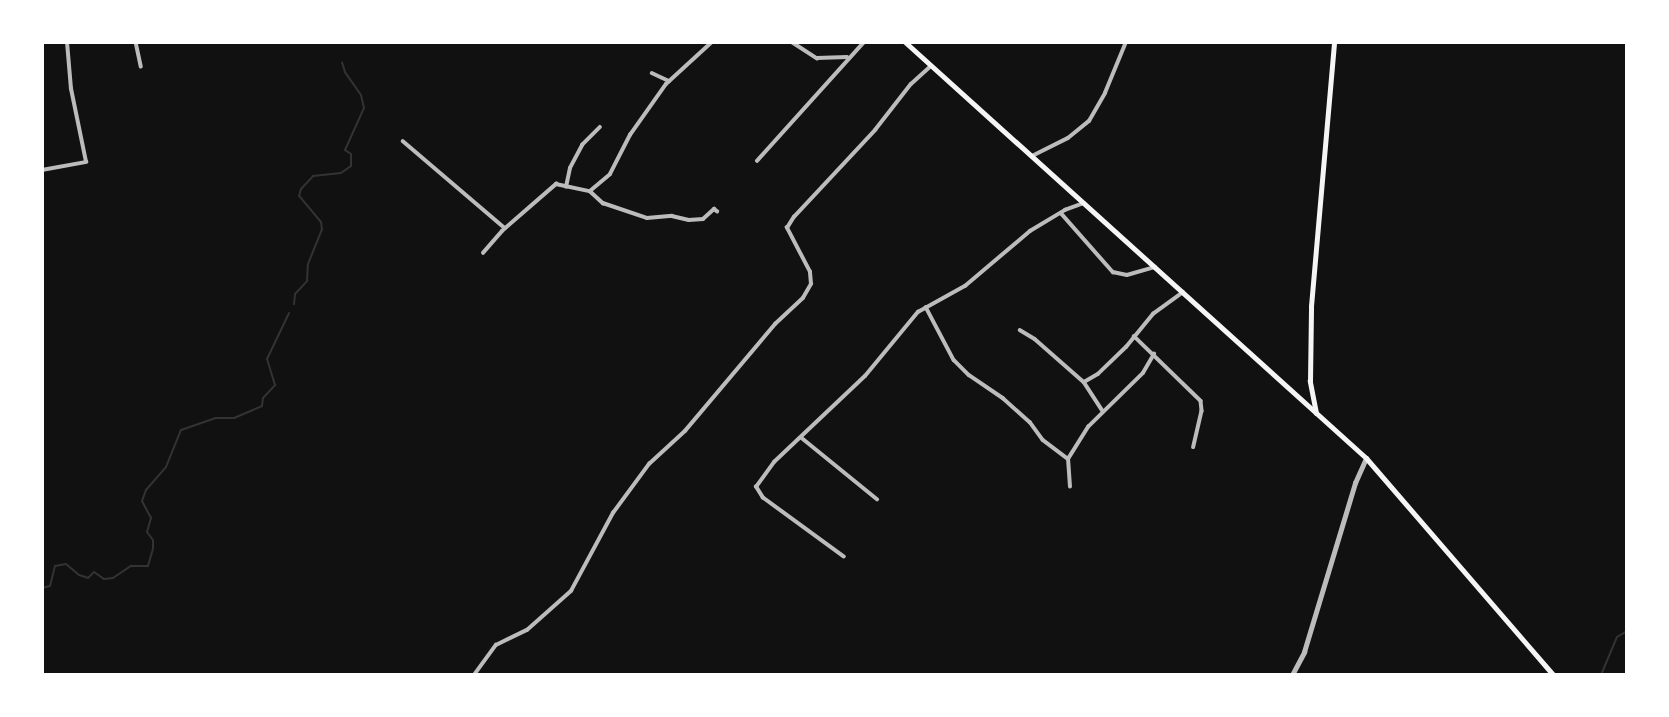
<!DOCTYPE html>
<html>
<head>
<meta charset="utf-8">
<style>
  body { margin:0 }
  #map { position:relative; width:1669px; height:717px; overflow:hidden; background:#111; font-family:"Noto Sans",sans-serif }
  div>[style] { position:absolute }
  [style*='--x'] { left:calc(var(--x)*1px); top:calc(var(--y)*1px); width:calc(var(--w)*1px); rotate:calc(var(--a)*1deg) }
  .stream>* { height:2px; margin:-1px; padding:0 1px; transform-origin:1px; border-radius:1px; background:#333 }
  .minor>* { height:3.5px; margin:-1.75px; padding:0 1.75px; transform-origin:1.75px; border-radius:1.75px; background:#bcbcbc }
  .tertiary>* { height:4.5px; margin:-2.25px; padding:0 2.25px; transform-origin:2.25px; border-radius:2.25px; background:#bcbcbc }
  .primary>* { height:5px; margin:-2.5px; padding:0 2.5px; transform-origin:2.5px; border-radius:2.5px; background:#f5f5f5 }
  .trunk>* { height:5px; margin:-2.5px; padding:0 2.5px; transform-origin:2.5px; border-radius:2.5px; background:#f5f5f5 }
  span { translate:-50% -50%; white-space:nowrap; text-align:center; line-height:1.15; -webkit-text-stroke:7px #fff; paint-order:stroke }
  .frame { position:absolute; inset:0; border:44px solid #fff; pointer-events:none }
</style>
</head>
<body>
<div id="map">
  <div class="stream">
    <div style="--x:294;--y:304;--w:10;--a:-84"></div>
    <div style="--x:295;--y:294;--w:18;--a:-47"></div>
    <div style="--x:307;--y:281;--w:17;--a:-87"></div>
    <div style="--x:308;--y:264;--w:37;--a:-68"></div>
    <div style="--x:322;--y:230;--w:8;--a:-97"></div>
    <div style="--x:321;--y:222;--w:34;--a:-130"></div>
    <div style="--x:299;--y:196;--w:7;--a:-74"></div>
    <div style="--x:301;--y:189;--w:18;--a:-47"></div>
    <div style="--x:313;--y:176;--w:28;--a:-6"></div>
    <div style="--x:341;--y:173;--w:12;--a:-35"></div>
    <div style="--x:351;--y:166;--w:12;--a:-90"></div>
    <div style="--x:351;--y:154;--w:7;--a:-146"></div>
    <div style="--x:345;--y:150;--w:46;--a:-65.7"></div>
    <div style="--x:364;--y:108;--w:13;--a:-103"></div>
    <div style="--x:361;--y:95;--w:28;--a:-125"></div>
    <div style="--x:345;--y:72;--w:10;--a:-107"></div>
    <div style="--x:42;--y:588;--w:8;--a:-14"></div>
    <div style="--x:50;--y:586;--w:21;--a:-76"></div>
    <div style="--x:55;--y:566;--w:11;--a:-10"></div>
    <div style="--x:66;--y:564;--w:17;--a:40"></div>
    <div style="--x:79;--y:575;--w:9;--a:18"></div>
    <div style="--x:88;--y:578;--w:8;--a:-45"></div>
    <div style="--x:94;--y:572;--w:12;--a:35"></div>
    <div style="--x:104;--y:579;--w:9;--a:-6"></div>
    <div style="--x:113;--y:578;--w:22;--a:-34"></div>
    <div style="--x:131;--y:566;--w:17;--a:0"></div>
    <div style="--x:148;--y:566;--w:19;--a:-74"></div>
    <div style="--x:153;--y:548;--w:8;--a:-90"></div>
    <div style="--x:153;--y:540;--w:10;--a:-127"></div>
    <div style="--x:147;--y:532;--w:15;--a:-74"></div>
    <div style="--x:151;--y:518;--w:19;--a:-118"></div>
    <div style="--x:142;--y:501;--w:12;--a:-70"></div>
    <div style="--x:146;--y:490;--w:30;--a:-49"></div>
    <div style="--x:166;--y:467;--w:40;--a:-68"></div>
    <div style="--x:181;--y:430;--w:36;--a:-19"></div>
    <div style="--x:215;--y:418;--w:19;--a:0"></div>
    <div style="--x:234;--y:418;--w:30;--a:-23"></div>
    <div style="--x:262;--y:406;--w:8;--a:-83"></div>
    <div style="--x:263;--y:398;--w:18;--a:-47"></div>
    <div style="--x:275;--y:385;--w:27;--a:-107"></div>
    <div style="--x:267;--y:359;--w:51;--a:-64.4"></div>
    <div style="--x:1601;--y:675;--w:41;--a:-67.2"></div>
    <div style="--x:1617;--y:637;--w:12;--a:-31"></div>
  </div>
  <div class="minor">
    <div style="--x:136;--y:42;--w:25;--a:78"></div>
    <div style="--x:792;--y:42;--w:30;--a:33"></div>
    <div style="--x:817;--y:58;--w:30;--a:-2"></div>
    <div style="--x:652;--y:73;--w:19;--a:25"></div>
    <div style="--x:403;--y:141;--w:134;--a:40.5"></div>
    <div style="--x:1032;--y:156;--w:40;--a:-26.6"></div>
    <div style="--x:1068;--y:138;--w:27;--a:-39"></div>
    <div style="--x:1089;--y:121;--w:32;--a:-60"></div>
    <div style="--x:1105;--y:93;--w:55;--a:-67.6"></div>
    <div style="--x:757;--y:161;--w:160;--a:-48"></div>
    <div style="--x:42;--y:170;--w:45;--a:-10.3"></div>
    <div style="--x:86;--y:162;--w:75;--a:-101.6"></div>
    <div style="--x:71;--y:89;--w:47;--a:-94.9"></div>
    <div style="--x:566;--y:187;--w:19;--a:-78"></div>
    <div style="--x:570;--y:168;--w:26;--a:-62"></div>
    <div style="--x:582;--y:145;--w:25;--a:-45"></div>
    <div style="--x:590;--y:191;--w:26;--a:-40"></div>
    <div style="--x:610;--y:174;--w:44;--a:-62.9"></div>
    <div style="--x:630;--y:135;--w:62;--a:-54.8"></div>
    <div style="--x:666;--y:84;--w:62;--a:-42.4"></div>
    <div style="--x:1061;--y:213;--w:79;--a:48.6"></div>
    <div style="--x:1113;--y:272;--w:14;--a:12"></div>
    <div style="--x:1127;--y:275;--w:29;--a:-16"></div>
    <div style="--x:483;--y:253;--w:29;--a:-49"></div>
    <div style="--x:502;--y:231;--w:72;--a:-41"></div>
    <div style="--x:556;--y:184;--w:35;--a:12"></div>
    <div style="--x:590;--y:191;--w:18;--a:43"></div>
    <div style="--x:603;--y:203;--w:46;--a:18.8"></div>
    <div style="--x:647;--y:218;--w:25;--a:-5"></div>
    <div style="--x:672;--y:216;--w:17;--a:13"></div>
    <div style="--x:689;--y:220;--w:14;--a:-4"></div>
    <div style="--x:703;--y:219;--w:15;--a:-42"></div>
    <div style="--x:714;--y:209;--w:4;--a:34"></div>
    <div style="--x:926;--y:307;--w:60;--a:62.2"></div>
    <div style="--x:954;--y:360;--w:21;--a:45"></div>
    <div style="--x:969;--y:375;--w:41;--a:34.1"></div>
    <div style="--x:1003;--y:398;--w:36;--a:42"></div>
    <div style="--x:1030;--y:422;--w:22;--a:54"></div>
    <div style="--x:1043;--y:440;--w:31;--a:37"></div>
    <div style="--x:1020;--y:330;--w:17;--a:31"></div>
    <div style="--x:1035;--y:339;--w:65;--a:41.3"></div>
    <div style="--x:1084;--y:382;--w:35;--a:57"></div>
    <div style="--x:1134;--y:336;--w:93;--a:44.1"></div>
    <div style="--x:1201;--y:401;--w:10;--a:84"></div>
    <div style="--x:1202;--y:411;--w:37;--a:103"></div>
    <div style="--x:1084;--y:382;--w:16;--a:-30"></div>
    <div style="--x:1098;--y:374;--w:39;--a:-44"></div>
    <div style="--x:1126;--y:347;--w:43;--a:-50.7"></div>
    <div style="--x:1153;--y:314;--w:37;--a:-36"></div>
    <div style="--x:802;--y:438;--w:97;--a:39.1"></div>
    <div style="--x:1070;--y:487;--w:28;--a:-94"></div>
    <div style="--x:1068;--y:459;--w:38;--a:-58"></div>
    <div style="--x:1088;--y:427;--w:77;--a:-44.5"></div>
    <div style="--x:1143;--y:373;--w:22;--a:-60"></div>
    <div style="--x:844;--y:557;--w:100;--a:-143.9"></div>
    <div style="--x:763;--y:498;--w:13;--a:-122"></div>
    <div style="--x:756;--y:487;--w:31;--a:-54"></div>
    <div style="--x:774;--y:462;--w:125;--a:-43.4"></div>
    <div style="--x:865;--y:376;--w:83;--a:-50.4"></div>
    <div style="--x:918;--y:312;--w:54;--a:-29"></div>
    <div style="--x:965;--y:286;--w:85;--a:-40.2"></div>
    <div style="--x:1030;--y:231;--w:41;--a:-31"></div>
    <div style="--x:1065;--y:210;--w:20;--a:-20"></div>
    <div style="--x:474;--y:675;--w:37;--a:-54"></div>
    <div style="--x:496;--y:645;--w:34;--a:-26"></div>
    <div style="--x:527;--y:630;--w:59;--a:-41.6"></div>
    <div style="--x:571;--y:591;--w:89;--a:-61.7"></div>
    <div style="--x:613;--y:513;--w:61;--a:-53.7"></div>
    <div style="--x:649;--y:464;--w:49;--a:-42.5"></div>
    <div style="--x:685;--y:431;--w:140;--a:-49.9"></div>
    <div style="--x:775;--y:324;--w:38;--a:-43"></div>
    <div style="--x:803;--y:298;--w:16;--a:-60"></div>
    <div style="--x:811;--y:284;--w:12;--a:-95"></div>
    <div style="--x:810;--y:272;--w:50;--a:-117.6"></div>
    <div style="--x:787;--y:228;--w:13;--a:-58"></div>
    <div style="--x:794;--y:217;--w:119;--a:-47"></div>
    <div style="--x:875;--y:130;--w:58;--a:-52"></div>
    <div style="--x:911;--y:84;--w:27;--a:-42"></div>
  </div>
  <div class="tertiary">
    <div style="--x:1292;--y:675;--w:26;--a:-62"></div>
    <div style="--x:1304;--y:652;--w:177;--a:-73.2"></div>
    <div style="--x:1355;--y:483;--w:27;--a:-66"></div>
  </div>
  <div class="primary">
    <div style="--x:1316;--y:413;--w:33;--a:-101"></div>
    <div style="--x:1310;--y:381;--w:75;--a:-89.2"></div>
    <div style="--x:1311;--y:306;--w:265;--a:-85"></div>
  </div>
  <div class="trunk">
    <div style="--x:905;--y:42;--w:621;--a:42.06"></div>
    <div style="--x:1366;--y:458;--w:286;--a:49.2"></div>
  </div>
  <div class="frame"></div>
</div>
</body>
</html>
